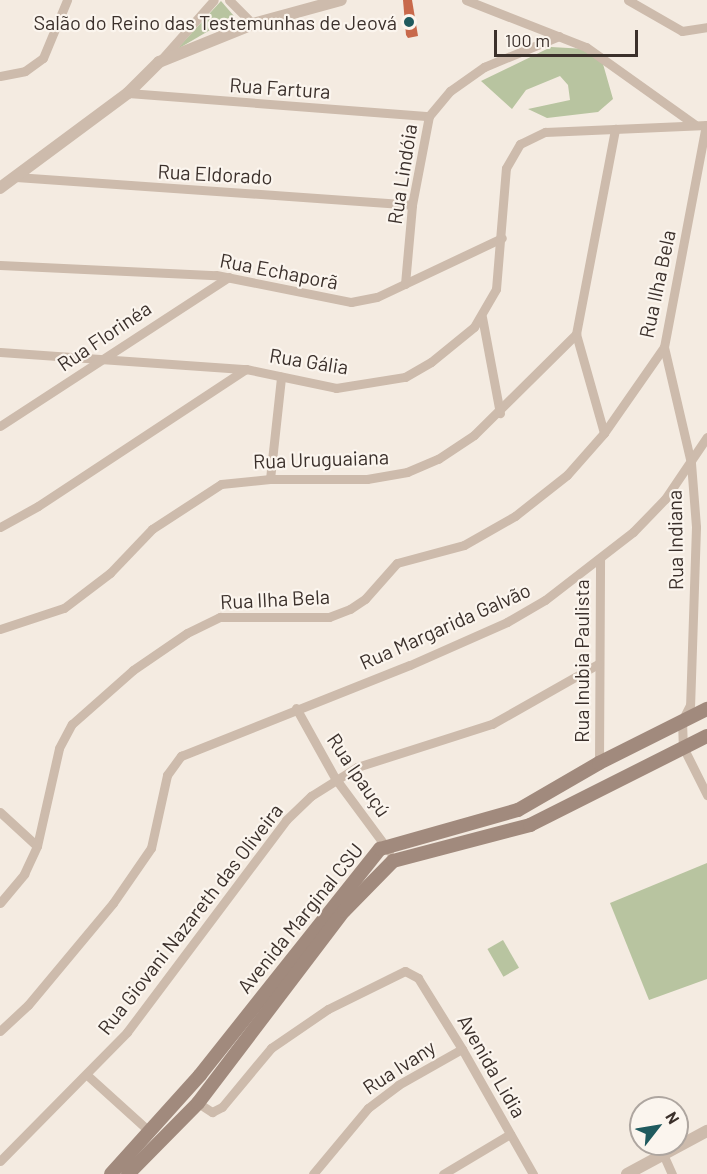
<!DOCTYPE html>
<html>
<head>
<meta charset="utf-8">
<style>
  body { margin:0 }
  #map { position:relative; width:707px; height:1174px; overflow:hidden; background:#f4ebe1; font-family:Barlow,sans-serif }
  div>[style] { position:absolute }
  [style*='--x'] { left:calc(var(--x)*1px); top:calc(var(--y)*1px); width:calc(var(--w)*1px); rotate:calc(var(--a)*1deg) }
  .green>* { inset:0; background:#b8c4a0; transform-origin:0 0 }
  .building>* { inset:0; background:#c8694b }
  .minor>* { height:9px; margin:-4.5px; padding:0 4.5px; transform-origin:4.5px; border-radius:4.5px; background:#cdbbac }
  .tertiary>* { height:12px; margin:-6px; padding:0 6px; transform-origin:6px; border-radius:6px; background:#cdbbac }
  .secondary>* { height:14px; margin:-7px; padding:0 7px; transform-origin:7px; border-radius:7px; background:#a18a7d }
  .dots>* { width:16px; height:16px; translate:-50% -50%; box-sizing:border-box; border:3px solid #fbf5ee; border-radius:50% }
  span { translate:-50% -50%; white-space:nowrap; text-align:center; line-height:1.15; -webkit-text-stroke:4.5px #fbf5ee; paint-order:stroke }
  .poi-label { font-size:20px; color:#3b302b }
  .right { translate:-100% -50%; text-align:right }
  .street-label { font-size:20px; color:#3b302b }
  .north { position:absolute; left:629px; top:1096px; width:60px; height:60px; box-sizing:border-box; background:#fbf5ee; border:2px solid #aea6a0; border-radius:50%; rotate:59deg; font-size:16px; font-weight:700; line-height:24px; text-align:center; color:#3b302b }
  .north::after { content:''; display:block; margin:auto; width:21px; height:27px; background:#1f5a5e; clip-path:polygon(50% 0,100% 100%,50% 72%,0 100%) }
  .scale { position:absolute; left:494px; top:30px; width:144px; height:27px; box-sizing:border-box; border:3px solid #3b302b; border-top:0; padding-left:8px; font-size:18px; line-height:21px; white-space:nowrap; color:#3b302b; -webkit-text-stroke:4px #fbf5ee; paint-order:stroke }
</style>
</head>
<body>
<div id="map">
  <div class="green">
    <div style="clip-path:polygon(221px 1px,234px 16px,176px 50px)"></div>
    <div style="clip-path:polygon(551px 47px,586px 49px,603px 64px,613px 99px,598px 112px,547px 118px,528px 109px,570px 100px,568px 85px,560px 76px,526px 90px,512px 109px,481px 81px)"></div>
    <div style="clip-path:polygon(707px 863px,707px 979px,649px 1000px,610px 903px)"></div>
    <div style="left:503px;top:940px;width:32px;height:18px;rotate:60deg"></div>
  </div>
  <div class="building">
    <div style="clip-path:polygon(403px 0,412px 0,418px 36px,408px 38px,406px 35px)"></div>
  </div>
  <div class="minor">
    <div style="--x:229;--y:0;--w:34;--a:45"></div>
    <div style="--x:466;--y:0;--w:129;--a:21.4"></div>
    <div style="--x:586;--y:47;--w:133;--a:35.5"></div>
    <div style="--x:628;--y:0;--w:62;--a:29.9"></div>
    <div style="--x:682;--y:31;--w:25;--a:-9"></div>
    <div style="--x:160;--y:61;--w:81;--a:-48.5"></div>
    <div style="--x:0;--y:76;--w:25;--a:-11"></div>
    <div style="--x:25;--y:71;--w:22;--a:-36"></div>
    <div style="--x:43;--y:58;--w:63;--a:-67.5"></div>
    <div style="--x:128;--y:93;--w:302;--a:4.4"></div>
    <div style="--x:16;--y:177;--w:397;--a:4"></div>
    <div style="--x:0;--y:265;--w:216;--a:2.7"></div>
    <div style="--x:216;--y:275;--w:138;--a:11.3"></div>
    <div style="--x:351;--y:302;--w:26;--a:-11"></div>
    <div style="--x:377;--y:297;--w:138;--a:-25.3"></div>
    <div style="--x:405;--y:284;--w:79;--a:-84.9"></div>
    <div style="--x:412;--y:205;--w:91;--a:-79.2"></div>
    <div style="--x:429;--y:116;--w:33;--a:-50"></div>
    <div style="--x:450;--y:91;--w:42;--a:-35.2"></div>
    <div style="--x:484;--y:67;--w:81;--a:-22.5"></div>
    <div style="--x:482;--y:317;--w:98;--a:79.4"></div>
    <div style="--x:576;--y:334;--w:103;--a:74.2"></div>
    <div style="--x:664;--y:347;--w:119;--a:76.9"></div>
    <div style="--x:691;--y:463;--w:64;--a:85.5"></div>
    <div style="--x:696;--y:527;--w:178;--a:91.9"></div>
    <div style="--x:690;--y:705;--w:18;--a:117"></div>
    <div style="--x:682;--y:721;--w:26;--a:88"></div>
    <div style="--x:683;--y:747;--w:54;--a:63.4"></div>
    <div style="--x:0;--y:352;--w:247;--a:4"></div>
    <div style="--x:246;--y:369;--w:92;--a:11.9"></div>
    <div style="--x:336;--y:388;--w:70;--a:-9.1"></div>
    <div style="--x:405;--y:377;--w:30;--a:-30"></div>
    <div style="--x:431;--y:362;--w:55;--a:-39.1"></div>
    <div style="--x:474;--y:327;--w:44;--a:-59.9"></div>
    <div style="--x:496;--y:289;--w:121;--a:-85.3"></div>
    <div style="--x:506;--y:168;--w:28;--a:-60"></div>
    <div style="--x:520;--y:144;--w:28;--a:-26"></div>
    <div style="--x:545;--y:132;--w:162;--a:-2.5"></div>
    <div style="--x:0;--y:426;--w:273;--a:-33.1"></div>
    <div style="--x:270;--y:479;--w:103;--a:-83.8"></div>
    <div style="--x:0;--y:527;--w:43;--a:-28.9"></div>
    <div style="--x:38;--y:506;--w:249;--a:-33.4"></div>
    <div style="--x:0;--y:629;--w:67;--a:-18.2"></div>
    <div style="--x:64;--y:608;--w:58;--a:-37.3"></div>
    <div style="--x:110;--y:573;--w:61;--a:-46.3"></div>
    <div style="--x:152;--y:529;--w:82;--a:-33.1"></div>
    <div style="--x:221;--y:484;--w:49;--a:-5.8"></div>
    <div style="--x:270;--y:479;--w:97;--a:0"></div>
    <div style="--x:367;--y:479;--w:41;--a:-9.9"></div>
    <div style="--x:407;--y:472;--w:34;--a:-23"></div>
    <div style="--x:438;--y:459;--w:43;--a:-33.7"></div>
    <div style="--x:474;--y:435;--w:144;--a:-44.7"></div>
    <div style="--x:576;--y:334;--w:209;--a:-79.2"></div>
    <div style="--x:296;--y:708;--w:80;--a:60.9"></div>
    <div style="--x:335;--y:778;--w:91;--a:53.5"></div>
    <div style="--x:599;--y:763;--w:205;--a:-89.7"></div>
    <div style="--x:0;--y:812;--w:50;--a:42.6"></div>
    <div style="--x:0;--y:903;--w:38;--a:-50"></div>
    <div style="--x:24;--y:874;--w:31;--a:-65"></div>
    <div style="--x:37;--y:846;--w:100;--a:-77.3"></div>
    <div style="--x:59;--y:748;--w:27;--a:-62"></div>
    <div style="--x:72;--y:724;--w:81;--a:-41.5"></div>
    <div style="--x:133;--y:670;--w:65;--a:-34.4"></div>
    <div style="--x:187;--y:633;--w:37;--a:-26"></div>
    <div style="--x:220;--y:617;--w:109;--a:0"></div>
    <div style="--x:329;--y:617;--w:22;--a:-21"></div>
    <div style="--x:350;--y:609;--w:18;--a:-34"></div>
    <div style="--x:365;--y:599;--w:48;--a:-48.4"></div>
    <div style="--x:397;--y:563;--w:69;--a:-15"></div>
    <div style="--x:464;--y:545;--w:59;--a:-29.6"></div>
    <div style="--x:515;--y:516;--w:66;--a:-38.3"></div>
    <div style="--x:567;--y:475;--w:56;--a:-48.6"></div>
    <div style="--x:604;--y:433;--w:105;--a:-55.1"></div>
    <div style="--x:664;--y:347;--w:226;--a:-79.3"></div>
    <div style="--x:0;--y:1031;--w:38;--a:-43"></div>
    <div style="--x:28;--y:1005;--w:133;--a:-50.2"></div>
    <div style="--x:113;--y:903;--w:67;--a:-55.4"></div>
    <div style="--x:151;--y:848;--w:75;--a:-77.6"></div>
    <div style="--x:167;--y:775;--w:24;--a:-54"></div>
    <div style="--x:181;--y:756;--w:246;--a:-21.7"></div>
    <div style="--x:410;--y:665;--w:106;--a:-23.9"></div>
    <div style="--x:507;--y:622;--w:44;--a:-30.1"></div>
    <div style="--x:545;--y:600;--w:111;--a:-37.7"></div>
    <div style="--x:633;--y:532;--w:46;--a:-45.9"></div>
    <div style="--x:665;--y:499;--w:75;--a:-55.9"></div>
    <div style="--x:87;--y:1075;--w:85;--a:42.1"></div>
    <div style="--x:198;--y:1103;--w:17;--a:33"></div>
    <div style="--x:212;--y:1112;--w:11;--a:-27"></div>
    <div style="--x:222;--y:1107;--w:77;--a:-50.3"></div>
    <div style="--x:271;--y:1048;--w:69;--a:-34.4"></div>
    <div style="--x:328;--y:1009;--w:86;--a:-26.3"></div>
    <div style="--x:405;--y:971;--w:15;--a:28"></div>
    <div style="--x:418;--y:978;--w:84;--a:58.2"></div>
    <div style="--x:462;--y:1049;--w:144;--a:60.4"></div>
    <div style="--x:663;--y:1154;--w:22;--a:66"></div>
    <div style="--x:0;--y:1161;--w:181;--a:-45.4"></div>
    <div style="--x:127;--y:1032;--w:265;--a:-53.1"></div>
    <div style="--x:286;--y:820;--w:35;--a:-44"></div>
    <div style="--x:311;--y:796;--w:54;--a:-32.2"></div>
    <div style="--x:357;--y:767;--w:142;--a:-17.7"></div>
    <div style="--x:492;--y:724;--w:122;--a:-29.5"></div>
    <div style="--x:313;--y:1174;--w:86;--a:-50.2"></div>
    <div style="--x:368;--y:1108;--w:38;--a:-37"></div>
    <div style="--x:398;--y:1085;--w:73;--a:-29.4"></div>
    <div style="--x:443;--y:1174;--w:78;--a:-30.8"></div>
  </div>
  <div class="tertiary">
    <div style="--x:0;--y:188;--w:159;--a:-36.6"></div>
    <div style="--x:128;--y:93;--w:44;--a:-45"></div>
    <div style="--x:159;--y:62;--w:101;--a:-22"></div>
    <div style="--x:253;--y:24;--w:91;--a:-15.3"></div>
    <div style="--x:627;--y:1174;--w:91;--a:-28.3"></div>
  </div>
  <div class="secondary">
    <div style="--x:111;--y:1174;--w:133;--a:-48"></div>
    <div style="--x:200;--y:1075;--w:289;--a:-51.5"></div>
    <div style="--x:380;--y:849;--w:143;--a:-15.8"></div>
    <div style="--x:518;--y:810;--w:94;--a:-30.1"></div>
    <div style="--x:599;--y:763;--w:121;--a:-26.6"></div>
    <div style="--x:128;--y:1174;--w:100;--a:-45.4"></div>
    <div style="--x:198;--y:1103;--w:241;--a:-52.8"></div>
    <div style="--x:344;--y:911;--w:70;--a:-45.6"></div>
    <div style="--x:393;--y:861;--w:142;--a:-14.7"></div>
    <div style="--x:530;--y:825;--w:198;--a:-26.7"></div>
  </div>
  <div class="dots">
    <div style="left:409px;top:22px;background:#1f5a5e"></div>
  </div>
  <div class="poi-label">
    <span class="right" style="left:397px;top:22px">Salão do Reino das Testemunhas de Jeová</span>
  </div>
  <div class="street-label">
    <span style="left:280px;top:88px;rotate:4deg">Rua Fartura</span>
    <span style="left:215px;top:174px;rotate:3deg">Rua Eldorado</span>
    <span style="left:402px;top:174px;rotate:-81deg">Rua Lindóia</span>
    <span style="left:279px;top:271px;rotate:11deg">Rua Echaporã</span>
    <span style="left:657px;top:284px;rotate:-78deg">Rua Ilha Bela</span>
    <span style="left:104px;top:336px;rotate:-34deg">Rua Florinéa</span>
    <span style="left:309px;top:361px;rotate:9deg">Rua Gália</span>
    <span style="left:321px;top:459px;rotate:-2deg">Rua Uruguaiana</span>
    <span style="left:675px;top:540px;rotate:-91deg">Rua Indiana</span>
    <span style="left:275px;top:599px;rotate:-3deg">Rua Ilha Bela</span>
    <span style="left:445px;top:626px;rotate:-24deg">Rua Margarida Galvão</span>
    <span style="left:581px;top:661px;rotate:-90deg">Rua Inubia Paulista</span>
    <span style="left:359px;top:775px;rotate:56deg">Rua Ipauçú</span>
    <span style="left:300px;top:918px;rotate:-51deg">Avenida Marginal CSU</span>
    <span style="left:190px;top:919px;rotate:-52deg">Rua Giovani Nazareth das Oliveira</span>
    <span style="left:492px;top:1066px;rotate:60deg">Avenida Lidia</span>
    <span style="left:399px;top:1067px;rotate:-33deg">Rua Ivany</span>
  </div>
  <div class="north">N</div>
  <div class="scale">100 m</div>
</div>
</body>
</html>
